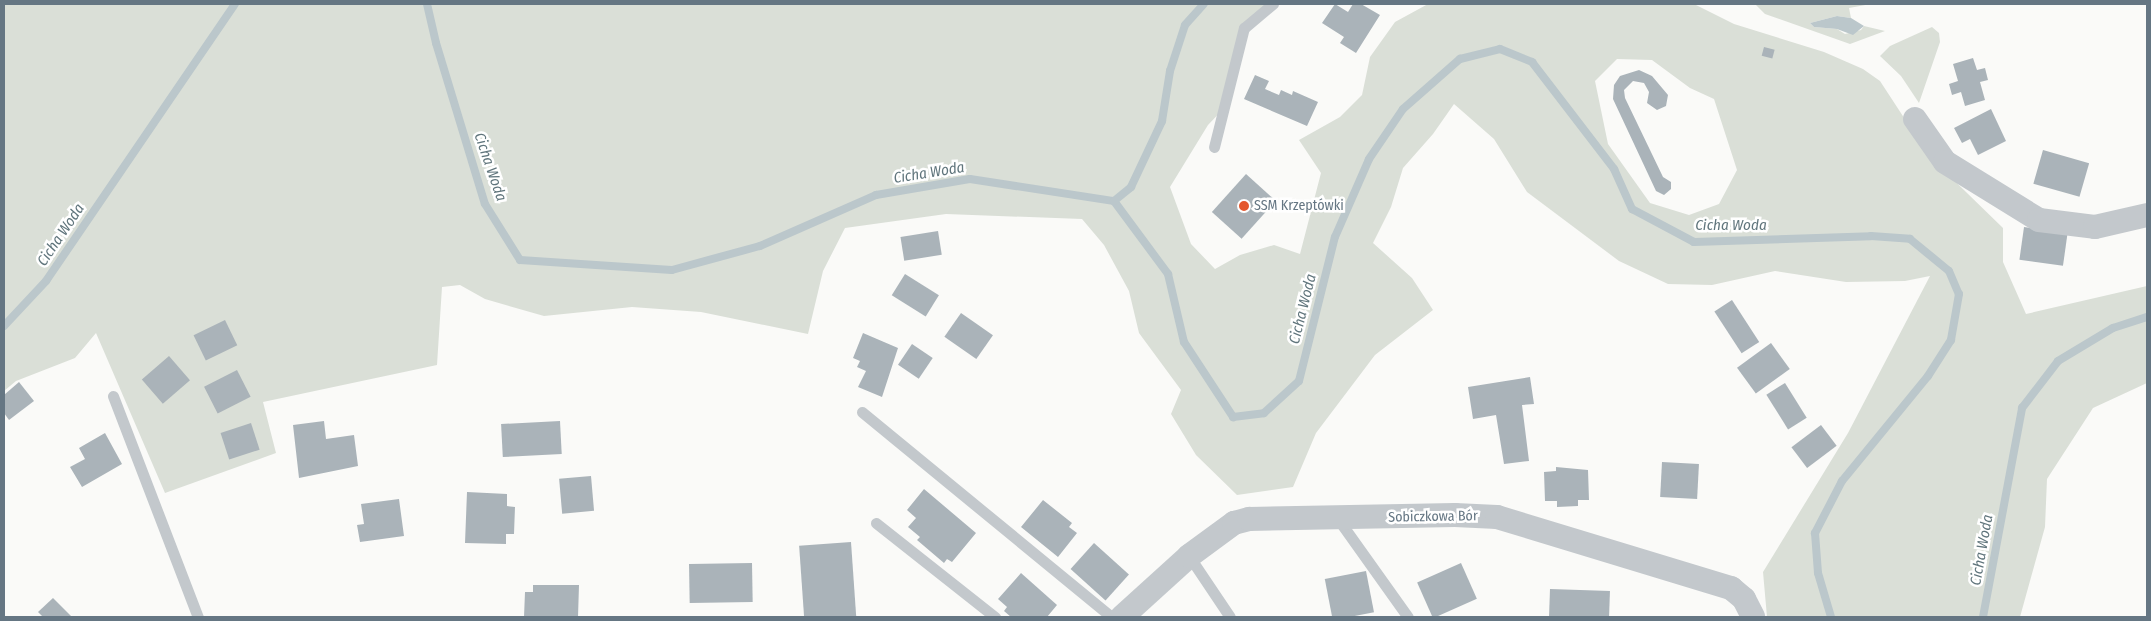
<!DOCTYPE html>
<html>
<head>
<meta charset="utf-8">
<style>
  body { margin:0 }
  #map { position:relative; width:2151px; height:621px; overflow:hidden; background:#fafaf8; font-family:"Fira Sans Condensed",sans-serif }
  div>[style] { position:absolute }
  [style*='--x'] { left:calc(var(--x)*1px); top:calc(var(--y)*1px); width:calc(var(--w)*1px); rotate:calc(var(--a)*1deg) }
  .green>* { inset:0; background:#dadfd7 }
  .water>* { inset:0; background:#bbc7cb }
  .stream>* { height:8px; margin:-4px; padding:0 4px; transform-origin:4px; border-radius:4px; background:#bbc7cb }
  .building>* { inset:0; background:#aab3b9; transform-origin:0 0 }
  .service>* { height:11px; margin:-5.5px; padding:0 5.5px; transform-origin:5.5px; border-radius:5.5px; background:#c3c8cc }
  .minor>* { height:24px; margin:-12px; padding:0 12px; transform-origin:12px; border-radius:12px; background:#c3c8cc }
  .dots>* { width:14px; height:14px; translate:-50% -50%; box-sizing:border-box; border:2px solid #fff; border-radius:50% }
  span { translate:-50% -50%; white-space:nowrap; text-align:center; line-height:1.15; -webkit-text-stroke:5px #fff; paint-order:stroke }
  .poi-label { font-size:14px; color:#657683 }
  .left { translate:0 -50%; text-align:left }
  .street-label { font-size:14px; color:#657683 }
  .water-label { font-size:15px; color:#60757c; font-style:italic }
  .frame { position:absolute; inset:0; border:5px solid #657683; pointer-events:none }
</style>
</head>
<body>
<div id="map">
  <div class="green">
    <div style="clip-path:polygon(evenodd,4px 4px,1271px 4px,1242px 40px,1227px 105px,1208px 125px,1170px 187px,1191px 244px,1215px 269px,1240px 255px,1274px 245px,1300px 254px,1321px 173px,1299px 140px,1340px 117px,1362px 95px,1370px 57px,1395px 22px,1428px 4px,1694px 4px,1734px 24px,1824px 52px,1863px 69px,1880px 81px,1929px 156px,2003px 228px,2003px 262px,2026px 314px,2147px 286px,2147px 383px,2093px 408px,2047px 479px,2045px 527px,2020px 617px,1767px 617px,1763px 572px,1848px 433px,1930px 276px,1905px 281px,1846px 282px,1775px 271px,1712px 285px,1668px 284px,1619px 261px,1527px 192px,1494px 139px,1454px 104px,1433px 134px,1403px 168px,1391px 207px,1373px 243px,1412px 278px,1433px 310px,1375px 355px,1316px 433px,1293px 487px,1237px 495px,1196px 455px,1171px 414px,1181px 390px,1139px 333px,1129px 291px,1104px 245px,1082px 219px,946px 214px,845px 228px,823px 271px,808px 334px,701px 312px,632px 307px,544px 316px,485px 299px,460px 285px,442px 287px,437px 365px,263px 402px,276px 453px,165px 493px,96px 333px,75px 358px,16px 381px,4px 391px,4px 4px,1617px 59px,1652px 60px,1690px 88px,1714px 99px,1737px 170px,1719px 204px,1689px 215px,1650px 203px,1608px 144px,1595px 81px,1617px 59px)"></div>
    <div style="clip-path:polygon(1755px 4px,1871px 4px,1849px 8px,1851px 18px,1837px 16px,1810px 23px,1814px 27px,1837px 29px,1845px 34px,1861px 30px,1864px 26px,1885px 31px,1850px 44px,1765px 14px)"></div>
    <div style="clip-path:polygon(1932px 27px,1939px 33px,1940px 42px,1919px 103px,1901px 76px,1880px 56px,1890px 46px)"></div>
  </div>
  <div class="water">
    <div style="clip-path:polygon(1837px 16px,1851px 18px,1864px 26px,1853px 35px,1837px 29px,1814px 27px,1810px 23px)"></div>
  </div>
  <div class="stream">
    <div style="--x:427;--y:4;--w:40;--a:77"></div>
    <div style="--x:436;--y:43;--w:168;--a:73.1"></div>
    <div style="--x:485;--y:204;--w:66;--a:58"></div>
    <div style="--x:520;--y:260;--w:152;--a:3.8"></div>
    <div style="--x:672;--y:270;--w:91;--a:-15.3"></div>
    <div style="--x:760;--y:246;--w:127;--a:-23.7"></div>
    <div style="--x:876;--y:195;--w:95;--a:-9.7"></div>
    <div style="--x:970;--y:179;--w:146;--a:8.7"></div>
    <div style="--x:1114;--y:201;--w:91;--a:53.5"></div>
    <div style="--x:1168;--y:274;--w:70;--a:76.8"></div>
    <div style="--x:1184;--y:342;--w:90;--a:56.8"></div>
    <div style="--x:1233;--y:417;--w:31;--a:-7"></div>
    <div style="--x:1264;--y:413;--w:47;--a:-42.4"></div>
    <div style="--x:1299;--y:381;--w:148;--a:-76"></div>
    <div style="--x:1335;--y:237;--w:85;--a:-66.4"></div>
    <div style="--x:1369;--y:159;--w:60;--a:-55.8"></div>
    <div style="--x:1403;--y:109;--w:76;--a:-41.3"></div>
    <div style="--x:1460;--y:59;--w:41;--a:-14"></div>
    <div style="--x:1500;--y:49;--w:35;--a:22"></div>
    <div style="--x:1532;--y:62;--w:135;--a:52.5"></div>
    <div style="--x:1614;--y:169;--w:44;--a:65.8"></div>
    <div style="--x:1632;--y:209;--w:70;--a:28"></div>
    <div style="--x:1694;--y:242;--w:177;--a:-1.9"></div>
    <div style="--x:1871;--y:236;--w:39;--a:4"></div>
    <div style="--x:1910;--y:239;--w:50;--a:39.4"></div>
    <div style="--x:1949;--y:271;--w:25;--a:67"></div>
    <div style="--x:1959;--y:294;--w:47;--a:99.9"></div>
    <div style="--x:1951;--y:340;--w:43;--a:122.6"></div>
    <div style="--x:1928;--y:376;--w:136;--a:129.3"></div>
    <div style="--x:1842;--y:481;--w:59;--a:117.4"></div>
    <div style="--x:1815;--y:533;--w:40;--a:85.7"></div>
    <div style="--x:1818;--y:573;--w:46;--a:73.5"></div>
    <div style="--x:1114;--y:201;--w:22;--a:-39"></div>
    <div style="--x:1131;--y:187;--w:73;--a:-64.8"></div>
    <div style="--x:1162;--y:121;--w:51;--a:-80.9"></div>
    <div style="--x:1170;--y:71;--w:48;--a:-71.9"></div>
    <div style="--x:1185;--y:25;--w:28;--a:-48"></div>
    <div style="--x:4;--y:326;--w:62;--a:-47"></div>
    <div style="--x:46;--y:281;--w:335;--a:-55.7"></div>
    <div style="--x:1983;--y:617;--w:213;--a:-79.4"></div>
    <div style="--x:2022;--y:408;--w:59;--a:-52.5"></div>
    <div style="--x:2058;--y:361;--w:64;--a:-31"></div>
    <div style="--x:2113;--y:328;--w:36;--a:-18"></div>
  </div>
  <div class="building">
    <div style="clip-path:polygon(1335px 4px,1348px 12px,1353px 4px,1361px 4px,1380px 15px,1356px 53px,1340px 43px,1344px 37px,1322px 23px)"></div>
    <div style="left:1764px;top:47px;width:11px;height:9px;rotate:15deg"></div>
    <div style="clip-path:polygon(1973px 58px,1977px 70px,1985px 68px,1988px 80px,1980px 82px,1985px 100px,1965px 106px,1961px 92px,1952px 95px,1949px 84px,1958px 81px,1953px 64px)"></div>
    <div style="clip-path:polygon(1639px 70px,1652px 76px,1668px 95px,1666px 106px,1657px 110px,1647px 103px,1649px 92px,1644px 83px,1633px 81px,1624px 90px,1625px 98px,1663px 177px,1671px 182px,1671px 189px,1664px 195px,1656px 191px,1613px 99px,1614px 85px,1620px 76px)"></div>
    <div style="clip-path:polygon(1255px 75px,1269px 81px,1265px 89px,1279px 95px,1281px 90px,1292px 95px,1293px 91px,1318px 102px,1307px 126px,1244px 99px)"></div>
    <div style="clip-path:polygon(1991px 109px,2006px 141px,1978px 155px,1970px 139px,1962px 143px,1954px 128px)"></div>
    <div style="left:2043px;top:150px;width:48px;height:35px;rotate:16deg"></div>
    <div style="left:1246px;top:174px;width:40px;height:51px;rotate:42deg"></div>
    <div style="left:2024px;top:227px;width:44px;height:33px;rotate:8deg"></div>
    <div style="left:938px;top:231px;width:24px;height:38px;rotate:81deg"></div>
    <div style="left:905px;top:274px;width:40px;height:25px;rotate:32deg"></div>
    <div style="left:1732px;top:300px;width:50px;height:21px;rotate:57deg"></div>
    <div style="left:961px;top:313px;width:39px;height:29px;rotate:35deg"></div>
    <div style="left:225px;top:320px;width:28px;height:35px;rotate:64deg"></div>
    <div style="clip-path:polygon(863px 333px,898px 348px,882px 397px,858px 387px,866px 371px,857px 367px,860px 361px,853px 358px)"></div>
    <div style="left:1771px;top:343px;width:32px;height:42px;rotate:54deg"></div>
    <div style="left:912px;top:344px;width:25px;height:25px;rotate:34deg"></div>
    <div style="left:169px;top:356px;width:32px;height:36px;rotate:49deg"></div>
    <div style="left:237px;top:370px;width:30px;height:37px;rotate:63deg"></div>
    <div style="clip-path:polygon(1530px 377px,1534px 404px,1522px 405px,1529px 461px,1504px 464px,1496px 415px,1473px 419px,1468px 387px)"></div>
    <div style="clip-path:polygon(19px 382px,34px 401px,9px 420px,4px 413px,4px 395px)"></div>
    <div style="left:1785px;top:383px;width:41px;height:22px;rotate:58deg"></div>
    <div style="clip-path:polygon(324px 421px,326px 439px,354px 435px,358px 466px,299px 478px,293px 425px)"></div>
    <div style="left:560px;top:421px;width:33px;height:59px;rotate:87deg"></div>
    <div style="left:251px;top:423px;width:28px;height:32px;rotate:72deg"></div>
    <div style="left:1821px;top:425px;width:26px;height:37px;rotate:53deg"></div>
    <div style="clip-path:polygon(105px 433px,122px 464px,82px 487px,70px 467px,85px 459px,79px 448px)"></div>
    <div style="left:1662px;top:462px;width:37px;height:35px;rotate:3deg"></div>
    <div style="clip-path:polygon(1556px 467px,1588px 470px,1589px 500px,1578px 500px,1578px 506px,1557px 507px,1557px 501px,1545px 501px,1544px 472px,1556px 471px)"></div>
    <div style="left:591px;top:476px;width:35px;height:32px;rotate:85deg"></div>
    <div style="clip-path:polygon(924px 489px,976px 533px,952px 562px,947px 559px,944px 563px,917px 540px,920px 537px,908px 527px,916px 518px,907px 510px)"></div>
    <div style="clip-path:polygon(467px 492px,507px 494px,507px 506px,515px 507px,514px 534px,506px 534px,506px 544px,465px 543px)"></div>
    <div style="clip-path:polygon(399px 499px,404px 536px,360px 542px,357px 525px,364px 524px,361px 504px)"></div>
    <div style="clip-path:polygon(1043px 500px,1072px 523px,1069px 527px,1077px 533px,1058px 557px,1021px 527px)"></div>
    <div style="left:851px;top:542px;width:75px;height:52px;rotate:86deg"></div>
    <div style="left:1094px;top:543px;width:47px;height:35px;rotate:42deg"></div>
    <div style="left:752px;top:563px;width:39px;height:63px;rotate:89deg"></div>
    <div style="left:1461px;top:563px;width:39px;height:48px;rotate:66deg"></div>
    <div style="left:1366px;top:571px;width:42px;height:42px;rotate:79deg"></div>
    <div style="clip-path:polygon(1021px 573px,1057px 605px,1047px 617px,1011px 617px,1004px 611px,1007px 607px,998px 599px)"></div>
    <div style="clip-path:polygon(533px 585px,579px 585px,578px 617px,524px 617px,525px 592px,533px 592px)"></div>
    <div style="left:1550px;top:589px;width:60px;height:28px;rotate:2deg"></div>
    <div style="clip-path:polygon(53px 598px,72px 617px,43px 617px,38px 612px)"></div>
  </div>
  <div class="service">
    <div style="--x:1214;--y:147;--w:123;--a:-75.9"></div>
    <div style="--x:1244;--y:28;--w:38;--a:-40"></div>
    <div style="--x:113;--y:396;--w:237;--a:69"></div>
    <div style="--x:862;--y:412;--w:323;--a:39.4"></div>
    <div style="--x:1338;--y:519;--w:120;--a:54.5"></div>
    <div style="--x:876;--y:523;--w:152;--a:38.3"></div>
    <div style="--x:1189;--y:556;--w:73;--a:56.1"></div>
  </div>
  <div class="minor">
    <div style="--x:1915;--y:119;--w:52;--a:55.1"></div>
    <div style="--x:1945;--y:162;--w:110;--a:31.7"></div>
    <div style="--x:2039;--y:220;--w:56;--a:7.1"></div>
    <div style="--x:2095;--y:227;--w:53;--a:-13"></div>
    <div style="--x:1122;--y:617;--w:91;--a:-42.3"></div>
    <div style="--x:1189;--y:556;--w:56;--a:-36.3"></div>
    <div style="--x:1234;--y:523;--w:16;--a:-15"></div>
    <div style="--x:1249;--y:519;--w:206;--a:-1.1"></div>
    <div style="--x:1455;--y:515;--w:42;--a:2.7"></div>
    <div style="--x:1497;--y:517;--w:245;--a:16.9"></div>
    <div style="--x:1731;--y:588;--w:17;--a:40"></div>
    <div style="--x:1744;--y:599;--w:20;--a:63"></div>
  </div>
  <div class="dots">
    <div style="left:1244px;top:206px;background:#e4572e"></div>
  </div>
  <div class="poi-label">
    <span class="left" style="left:1254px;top:206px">SSM Krzeptówki</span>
  </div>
  <div class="street-label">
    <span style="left:1433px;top:517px;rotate:-1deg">Sobiczkowa Bór</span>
  </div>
  <div class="water-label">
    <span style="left:490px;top:167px;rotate:71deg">Cicha Woda</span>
    <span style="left:929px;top:173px;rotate:-9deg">Cicha Woda</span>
    <span style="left:1731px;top:226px">Cicha Woda</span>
    <span style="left:61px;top:235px;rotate:-56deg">Cicha Woda</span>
    <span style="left:1303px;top:309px;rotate:-76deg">Cicha Woda</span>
    <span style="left:1982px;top:550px;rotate:-80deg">Cicha Woda</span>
  </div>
  <div class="frame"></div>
</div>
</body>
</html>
